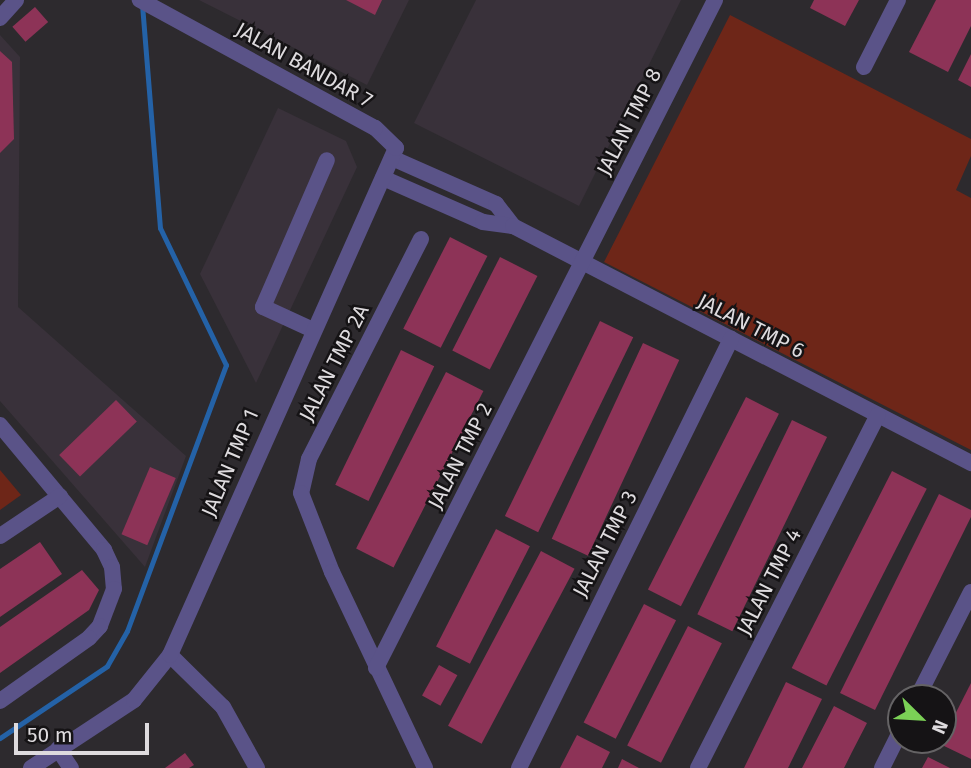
<!DOCTYPE html>
<html>
<head>
<meta charset="utf-8">
<style>
  body { margin:0 }
  #map { position:relative; width:971px; height:768px; overflow:hidden; background:#2d2a2e; font-family:"Fira Sans",sans-serif }
  div>[style] { position:absolute }
  [style*='--x'] { left:calc(var(--x)*1px); top:calc(var(--y)*1px); width:calc(var(--w)*1px); rotate:calc(var(--a)*1deg) }
  .built>* { inset:0; background:#39313a }
  .green>* { inset:0; background:#6e2618 }
  .stream>* { height:5px; margin:-2.5px; padding:0 2.5px; transform-origin:2.5px; border-radius:2.5px; background:#2462a7 }
  .building>* { inset:0; background:#8d3357; transform-origin:0 0 }
  .minor>* { height:16px; margin:-8px; padding:0 8px; transform-origin:8px; border-radius:8px; background:#5a5388 }
  span { translate:-50% -50%; white-space:nowrap; text-align:center; line-height:1.15; -webkit-text-stroke:5px #151315; paint-order:stroke }
  .street-label { font-size:21px; color:#dedbde }
  .north { position:absolute; left:887px; top:684px; width:70px; height:70px; box-sizing:border-box; background:#151315; border:2px solid #656365; border-radius:50%; rotate:114deg; font-size:19px; font-weight:700; line-height:28px; text-align:center; color:#dedbde }
  .north::after { content:''; display:block; margin:auto; width:24px; height:32px; background:#7bd156; clip-path:polygon(50% 0,100% 100%,50% 72%,0 100%) }
  .scale { position:absolute; left:14px; top:723px; width:135px; height:32px; box-sizing:border-box; border:4px solid #dedbde; border-top:0; padding-left:9px; font-size:21px; line-height:24px; white-space:nowrap; color:#dedbde; -webkit-text-stroke:5px #151315; paint-order:stroke }
</style>
</head>
<body>
<div id="map">
  <div class="built">
    <div style="clip-path:polygon(199px 0,409px 0,367px 85px)"></div>
    <div style="clip-path:polygon(476px 0,681px 0,579px 206px,414px 123px)"></div>
    <div style="clip-path:polygon(0 35px,20px 57px,18px 307px,186px 456px,145px 567px,0 401px)"></div>
    <div style="clip-path:polygon(278px 108px,346px 141px,357px 167px,256px 383px,200px 274px)"></div>
  </div>
  <div class="green">
    <div style="clip-path:polygon(730px 15px,971px 139px,971px 156px,956px 190px,971px 198px,971px 450px,604px 262px)"></div>
    <div style="clip-path:polygon(0 470px,21px 495px,0 510px)"></div>
  </div>
  <div class="stream">
    <div style="--x:0;--y:738;--w:129;--a:-33.9"></div>
    <div style="--x:107;--y:666;--w:40;--a:-60.3"></div>
    <div style="--x:127;--y:631;--w:284;--a:-69.6"></div>
    <div style="--x:226;--y:365;--w:152;--a:-115.7"></div>
    <div style="--x:160;--y:228;--w:225;--a:-94.6"></div>
  </div>
  <div class="building">
    <div style="clip-path:polygon(346px 0,382px 0,375px 15px)"></div>
    <div style="clip-path:polygon(814px 0,859px 0,845px 26px,810px 8px)"></div>
    <div style="clip-path:polygon(936px 0,971px 0,971px 26px,948px 72px,909px 52px)"></div>
    <div style="left:35px;top:7px;width:20px;height:30px;rotate:49deg"></div>
    <div style="clip-path:polygon(0 51px,12px 62px,14px 139px,0 153px)"></div>
    <div style="clip-path:polygon(971px 54px,971px 87px,958px 80px)"></div>
    <div style="left:450px;top:237px;width:42px;height:103px;rotate:27deg"></div>
    <div style="left:500px;top:257px;width:42px;height:105px;rotate:27deg"></div>
    <div style="left:600px;top:321px;width:37px;height:217px;rotate:26deg"></div>
    <div style="left:643px;top:343px;width:40px;height:216px;rotate:25deg"></div>
    <div style="left:401px;top:350px;width:37px;height:150px;rotate:26deg"></div>
    <div style="left:446px;top:372px;width:42px;height:198px;rotate:27deg"></div>
    <div style="left:746px;top:397px;width:37px;height:216px;rotate:27deg"></div>
    <div style="left:116px;top:400px;width:30px;height:79px;rotate:46deg"></div>
    <div style="left:792px;top:420px;width:39px;height:216px;rotate:26deg"></div>
    <div style="left:150px;top:467px;width:28px;height:73px;rotate:23deg"></div>
    <div style="left:892px;top:471px;width:39px;height:221px;rotate:27deg"></div>
    <div style="clip-path:polygon(939px 494px,971px 510px,971px 517px,875px 710px,840px 693px)"></div>
    <div style="left:496px;top:529px;width:38px;height:132px;rotate:27deg"></div>
    <div style="clip-path:polygon(40px 542px,62px 574px,0 617px,0 569px)"></div>
    <div style="left:541px;top:551px;width:38px;height:198px;rotate:28deg"></div>
    <div style="clip-path:polygon(82px 570px,99px 590px,89px 610px,0 673px,0 627px)"></div>
    <div style="left:644px;top:604px;width:36px;height:133px;rotate:27deg"></div>
    <div style="left:688px;top:626px;width:38px;height:134px;rotate:27deg"></div>
    <div style="left:439px;top:665px;width:21px;height:35px;rotate:29deg"></div>
    <div style="clip-path:polygon(786px 682px,822px 699px,788px 768px,744px 768px)"></div>
    <div style="clip-path:polygon(971px 683px,971px 759px,940px 744px)"></div>
    <div style="clip-path:polygon(834px 706px,867px 723px,852px 752px,844px 768px,802px 768px)"></div>
    <div style="clip-path:polygon(577px 735px,610px 752px,602px 768px,560px 768px)"></div>
    <div style="clip-path:polygon(185px 753px,194px 765px,189px 768px,165px 768px)"></div>
    <div style="clip-path:polygon(928px 757px,950px 768px,922px 768px)"></div>
    <div style="clip-path:polygon(622px 759px,639px 768px,618px 768px)"></div>
  </div>
  <div class="minor">
    <div style="--x:0;--y:18;--w:24;--a:-48"></div>
    <div style="--x:864;--y:67;--w:75;--a:-63.1"></div>
    <div style="--x:392;--y:158;--w:114;--a:23.9"></div>
    <div style="--x:496;--y:204;--w:28;--a:52"></div>
    <div style="--x:383;--y:178;--w:109;--a:23.7"></div>
    <div style="--x:483;--y:222;--w:30;--a:8"></div>
    <div style="--x:513;--y:226;--w:516;--a:27.36"></div>
    <div style="--x:421;--y:239;--w:247;--a:117"></div>
    <div style="--x:309;--y:459;--w:35;--a:103"></div>
    <div style="--x:301;--y:493;--w:85;--a:68.6"></div>
    <div style="--x:332;--y:572;--w:217;--a:64.6"></div>
    <div style="--x:313;--y:330;--w:55;--a:-155.3"></div>
    <div style="--x:263;--y:307;--w:160;--a:-66.5"></div>
    <div style="--x:0;--y:425;--w:163;--a:50.2"></div>
    <div style="--x:104;--y:550;--w:19;--a:65"></div>
    <div style="--x:112;--y:567;--w:22;--a:85"></div>
    <div style="--x:114;--y:589;--w:40;--a:111"></div>
    <div style="--x:100;--y:626;--w:16;--a:133"></div>
    <div style="--x:89;--y:638;--w:109;--a:144.7"></div>
    <div style="--x:0;--y:536;--w:72;--a:-33.7"></div>
    <div style="--x:170;--y:655;--w:74;--a:44.5"></div>
    <div style="--x:223;--y:707;--w:70;--a:60.9"></div>
    <div style="--x:376;--y:668;--w:749;--a:-63.09"></div>
    <div style="--x:917;--y:698;--w:119;--a:-63"></div>
    <div style="--x:58;--y:749;--w:23;--a:56"></div>
    <div style="--x:31;--y:768;--w:123;--a:-33.4"></div>
    <div style="--x:134;--y:700;--w:58;--a:-51.3"></div>
    <div style="--x:170;--y:655;--w:555;--a:-65.97"></div>
    <div style="--x:396;--y:148;--w:29;--a:-136"></div>
    <div style="--x:375;--y:128;--w:268;--a:-151.4"></div>
    <div style="--x:519;--y:768;--w:479;--a:-63.7"></div>
    <div style="--x:698;--y:768;--w:396;--a:-63"></div>
    <div style="--x:882;--y:768;--w:42;--a:-63.4"></div>
  </div>
  <div class="street-label">
    <span style="left:304px;top:65px;rotate:29deg">JALAN BANDAR 7</span>
    <span style="left:629px;top:122px;rotate:-63deg">JALAN TMP 8</span>
    <span style="left:751px;top:326px;rotate:27deg">JALAN TMP 6</span>
    <span style="left:334px;top:363px;rotate:-63deg">JALAN TMP 2A</span>
    <span style="left:460px;top:456px;rotate:-63deg">JALAN TMP 2</span>
    <span style="left:230px;top:463px;rotate:-67deg">JALAN TMP 1</span>
    <span style="left:605px;top:544px;rotate:-63deg">JALAN TMP 3</span>
    <span style="left:769px;top:582px;rotate:-63deg">JALAN TMP 4</span>
  </div>
  <div class="north">N</div>
  <div class="scale">50 m</div>
</div>
</body>
</html>
